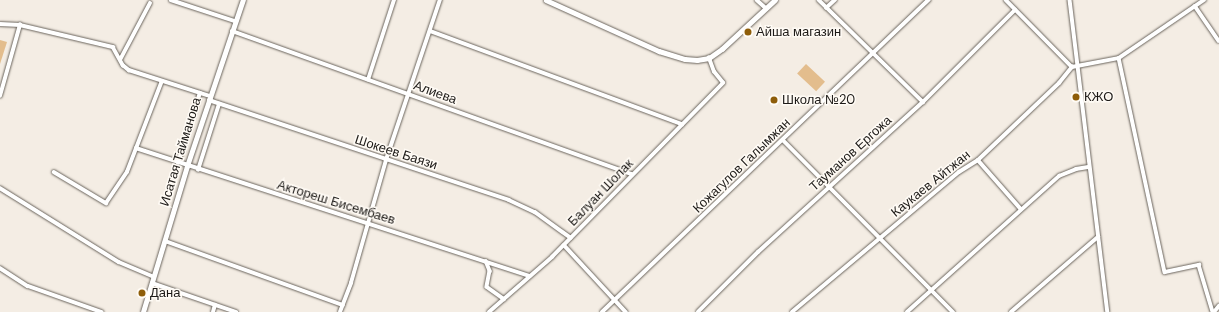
<!DOCTYPE html>
<html>
<head>
<meta charset="utf-8">
<style>
  body { margin:0 }
  #map { position:relative; width:1219px; height:312px; overflow:hidden; background:#f4ede4; font-family:"DM Sans",sans-serif }
  div>[style] { position:absolute }
  [style*='--x'] { left:calc(var(--x)*1px); top:calc(var(--y)*1px); width:calc(var(--w)*1px); rotate:calc(var(--a)*1deg) }
  .green>* { inset:0; background:#e3bd8d; transform-origin:0 0 }
  .roads { filter:drop-shadow(0 0 1px #6a645c) drop-shadow(0 0 1px #6a645c) }
  .minor>* { height:3.5px; margin:-1.75px; padding:0 1.75px; transform-origin:1.75px; border-radius:1.75px; background:#fff }
  .tertiary>* { height:4.5px; margin:-2.25px; padding:0 2.25px; transform-origin:2.25px; border-radius:2.25px; background:#fff }
  .dots>* { width:11px; height:11px; translate:-50% -50%; box-sizing:border-box; border:2px solid #fffbf5; border-radius:50% }
  span { translate:-50% -50%; white-space:nowrap; text-align:center; line-height:1.15; -webkit-text-stroke:3px #fffbf5; paint-order:stroke }
  .poi-label { font-size:13px; color:#1d1a17 }
  .left { translate:0 -50%; text-align:left }
  .street-label { font-size:13px; color:#1d1a17 }
</style>
</head>
<body>
<div id="map">
  <div class="green">
    <div style="clip-path:polygon(0 40px,7px 42px,0 64px)"></div>
    <div style="left:806px;top:64px;width:26px;height:13px;rotate:43deg"></div>
  </div>
  <div class="roads">
    <div class="minor">
      <div style="--x:171;--y:0;--w:67;--a:18.2"></div>
      <div style="--x:757;--y:0;--w:13;--a:42"></div>
      <div style="--x:819;--y:0;--w:146;--a:44.4"></div>
      <div style="--x:1006;--y:0;--w:94;--a:45.4"></div>
      <div style="--x:1070;--y:0;--w:314;--a:83.1"></div>
      <div style="--x:1195;--y:6;--w:42;--a:55.6"></div>
      <div style="--x:826;--y:8;--w:12;--a:-42"></div>
      <div style="--x:0;--y:24;--w:20;--a:3"></div>
      <div style="--x:20;--y:25;--w:96;--a:13.3"></div>
      <div style="--x:113;--y:47;--w:21;--a:61"></div>
      <div style="--x:123;--y:65;--w:8;--a:40"></div>
      <div style="--x:129;--y:70;--w:85;--a:17.8"></div>
      <div style="--x:232;--y:31;--w:425;--a:19.7"></div>
      <div style="--x:430;--y:31;--w:269;--a:20.3"></div>
      <div style="--x:1119;--y:58;--w:219;--a:77.9"></div>
      <div style="--x:1165;--y:272;--w:35;--a:-12"></div>
      <div style="--x:1199;--y:265;--w:49;--a:73.4"></div>
      <div style="--x:120;--y:60;--w:64;--a:-62.2"></div>
      <div style="--x:368;--y:80;--w:84;--a:-72"></div>
      <div style="--x:0;--y:96;--w:74;--a:-74.3"></div>
      <div style="--x:209;--y:100;--w:316;--a:18.4"></div>
      <div style="--x:509;--y:200;--w:29;--a:25"></div>
      <div style="--x:535;--y:212;--w:44;--a:35.8"></div>
      <div style="--x:783;--y:140;--w:242;--a:45.3"></div>
      <div style="--x:136;--y:148;--w:414;--a:18"></div>
      <div style="--x:978;--y:160;--w:65;--a:48.7"></div>
      <div style="--x:178;--y:163;--w:73;--a:-72.6"></div>
      <div style="--x:198;--y:170;--w:69;--a:-72.3"></div>
      <div style="--x:54;--y:172;--w:61;--a:30.8"></div>
      <div style="--x:106;--y:203;--w:37;--a:-56"></div>
      <div style="--x:127;--y:172;--w:97;--a:-69"></div>
      <div style="--x:0;--y:188;--w:140;--a:31.9"></div>
      <div style="--x:119;--y:262;--w:38;--a:23"></div>
      <div style="--x:165;--y:241;--w:189;--a:19.8"></div>
      <div style="--x:564;--y:245;--w:91;--a:47.2"></div>
      <div style="--x:486;--y:261;--w:11;--a:68"></div>
      <div style="--x:490;--y:271;--w:16;--a:101"></div>
      <div style="--x:487;--y:287;--w:21;--a:35"></div>
      <div style="--x:0;--y:268;--w:33;--a:33"></div>
      <div style="--x:28;--y:286;--w:78;--a:19.4"></div>
      <div style="--x:152;--y:283;--w:89;--a:19"></div>
      <div style="--x:213;--y:312;--w:7;--a:-74"></div>
      <div style="--x:340;--y:312;--w:31;--a:-69"></div>
      <div style="--x:351;--y:283;--w:128;--a:-74.1"></div>
      <div style="--x:386;--y:160;--w:169;--a:-71.4"></div>
      <div style="--x:489;--y:312;--w:84;--a:-41.1"></div>
      <div style="--x:552;--y:257;--w:244;--a:-45.5"></div>
      <div style="--x:723;--y:83;--w:14;--a:-129"></div>
      <div style="--x:714;--y:72;--w:15;--a:-110"></div>
      <div style="--x:602;--y:312;--w:452;--a:-43.7"></div>
      <div style="--x:698;--y:312;--w:85;--a:-45"></div>
      <div style="--x:758;--y:252;--w:223;--a:-42.3"></div>
      <div style="--x:923;--y:102;--w:130;--a:-45"></div>
      <div style="--x:792;--y:312;--w:218;--a:-40"></div>
      <div style="--x:959;--y:172;--w:22;--a:-32"></div>
      <div style="--x:978;--y:160;--w:112;--a:-43.5"></div>
      <div style="--x:1059;--y:83;--w:21;--a:-51"></div>
      <div style="--x:1072;--y:67;--w:48;--a:-10.8"></div>
      <div style="--x:1119;--y:58;--w:103;--a:-34.3"></div>
      <div style="--x:907;--y:312;--w:204;--a:-41.8"></div>
      <div style="--x:1059;--y:176;--w:18;--a:-22"></div>
      <div style="--x:1076;--y:169;--w:12;--a:-9"></div>
      <div style="--x:1011;--y:312;--w:115;--a:-40.8"></div>
      <div style="--x:1214;--y:312;--w:8;--a:-50"></div>
    </div>
    <div class="tertiary">
      <div style="--x:546;--y:0;--w:124;--a:24.3"></div>
      <div style="--x:659;--y:51;--w:27;--a:17"></div>
      <div style="--x:685;--y:59;--w:12;--a:5"></div>
      <div style="--x:697;--y:60;--w:12;--a:-9"></div>
      <div style="--x:709;--y:58;--w:16;--a:-35"></div>
      <div style="--x:722;--y:49;--w:72;--a:-42.8"></div>
      <div style="--x:143;--y:312;--w:152;--a:-73.2"></div>
      <div style="--x:187;--y:166;--w:175;--a:-71.4"></div>
    </div>
  </div>
  <div class="dots">
    <div style="left:748px;top:32px;background:#8e5d09"></div>
    <div style="left:1076px;top:97px;background:#8e5d09"></div>
    <div style="left:774px;top:100px;background:#8e5d09"></div>
    <div style="left:142px;top:293px;background:#8e5d09"></div>
  </div>
  <div class="poi-label">
    <span class="left" style="left:756px;top:32px">Айша магазин</span>
    <span class="left" style="left:1084px;top:97px">КЖО</span>
    <span class="left" style="left:782px;top:100px">Школа №20</span>
    <span class="left" style="left:150px;top:293px">Дана</span>
  </div>
  <div class="street-label">
    <span style="left:435px;top:93px;rotate:20deg">Алиева</span>
    <span style="left:181px;top:152px;rotate:-73deg">Исатая Тайманова</span>
    <span style="left:396px;top:153px;rotate:18deg">Шокеев Баязи</span>
    <span style="left:851px;top:154px;rotate:-42deg">Тауманов Ергожа</span>
    <span style="left:742px;top:166px;rotate:-44deg">Кожагулов Галымжан</span>
    <span style="left:931px;top:184px;rotate:-39deg">Каукаев Айтжан</span>
    <span style="left:601px;top:193px;rotate:-46deg">Балуан Шолак</span>
    <span style="left:336px;top:203px;rotate:17deg">Актореш Бисембаев</span>
  </div>
</div>
</body>
</html>
